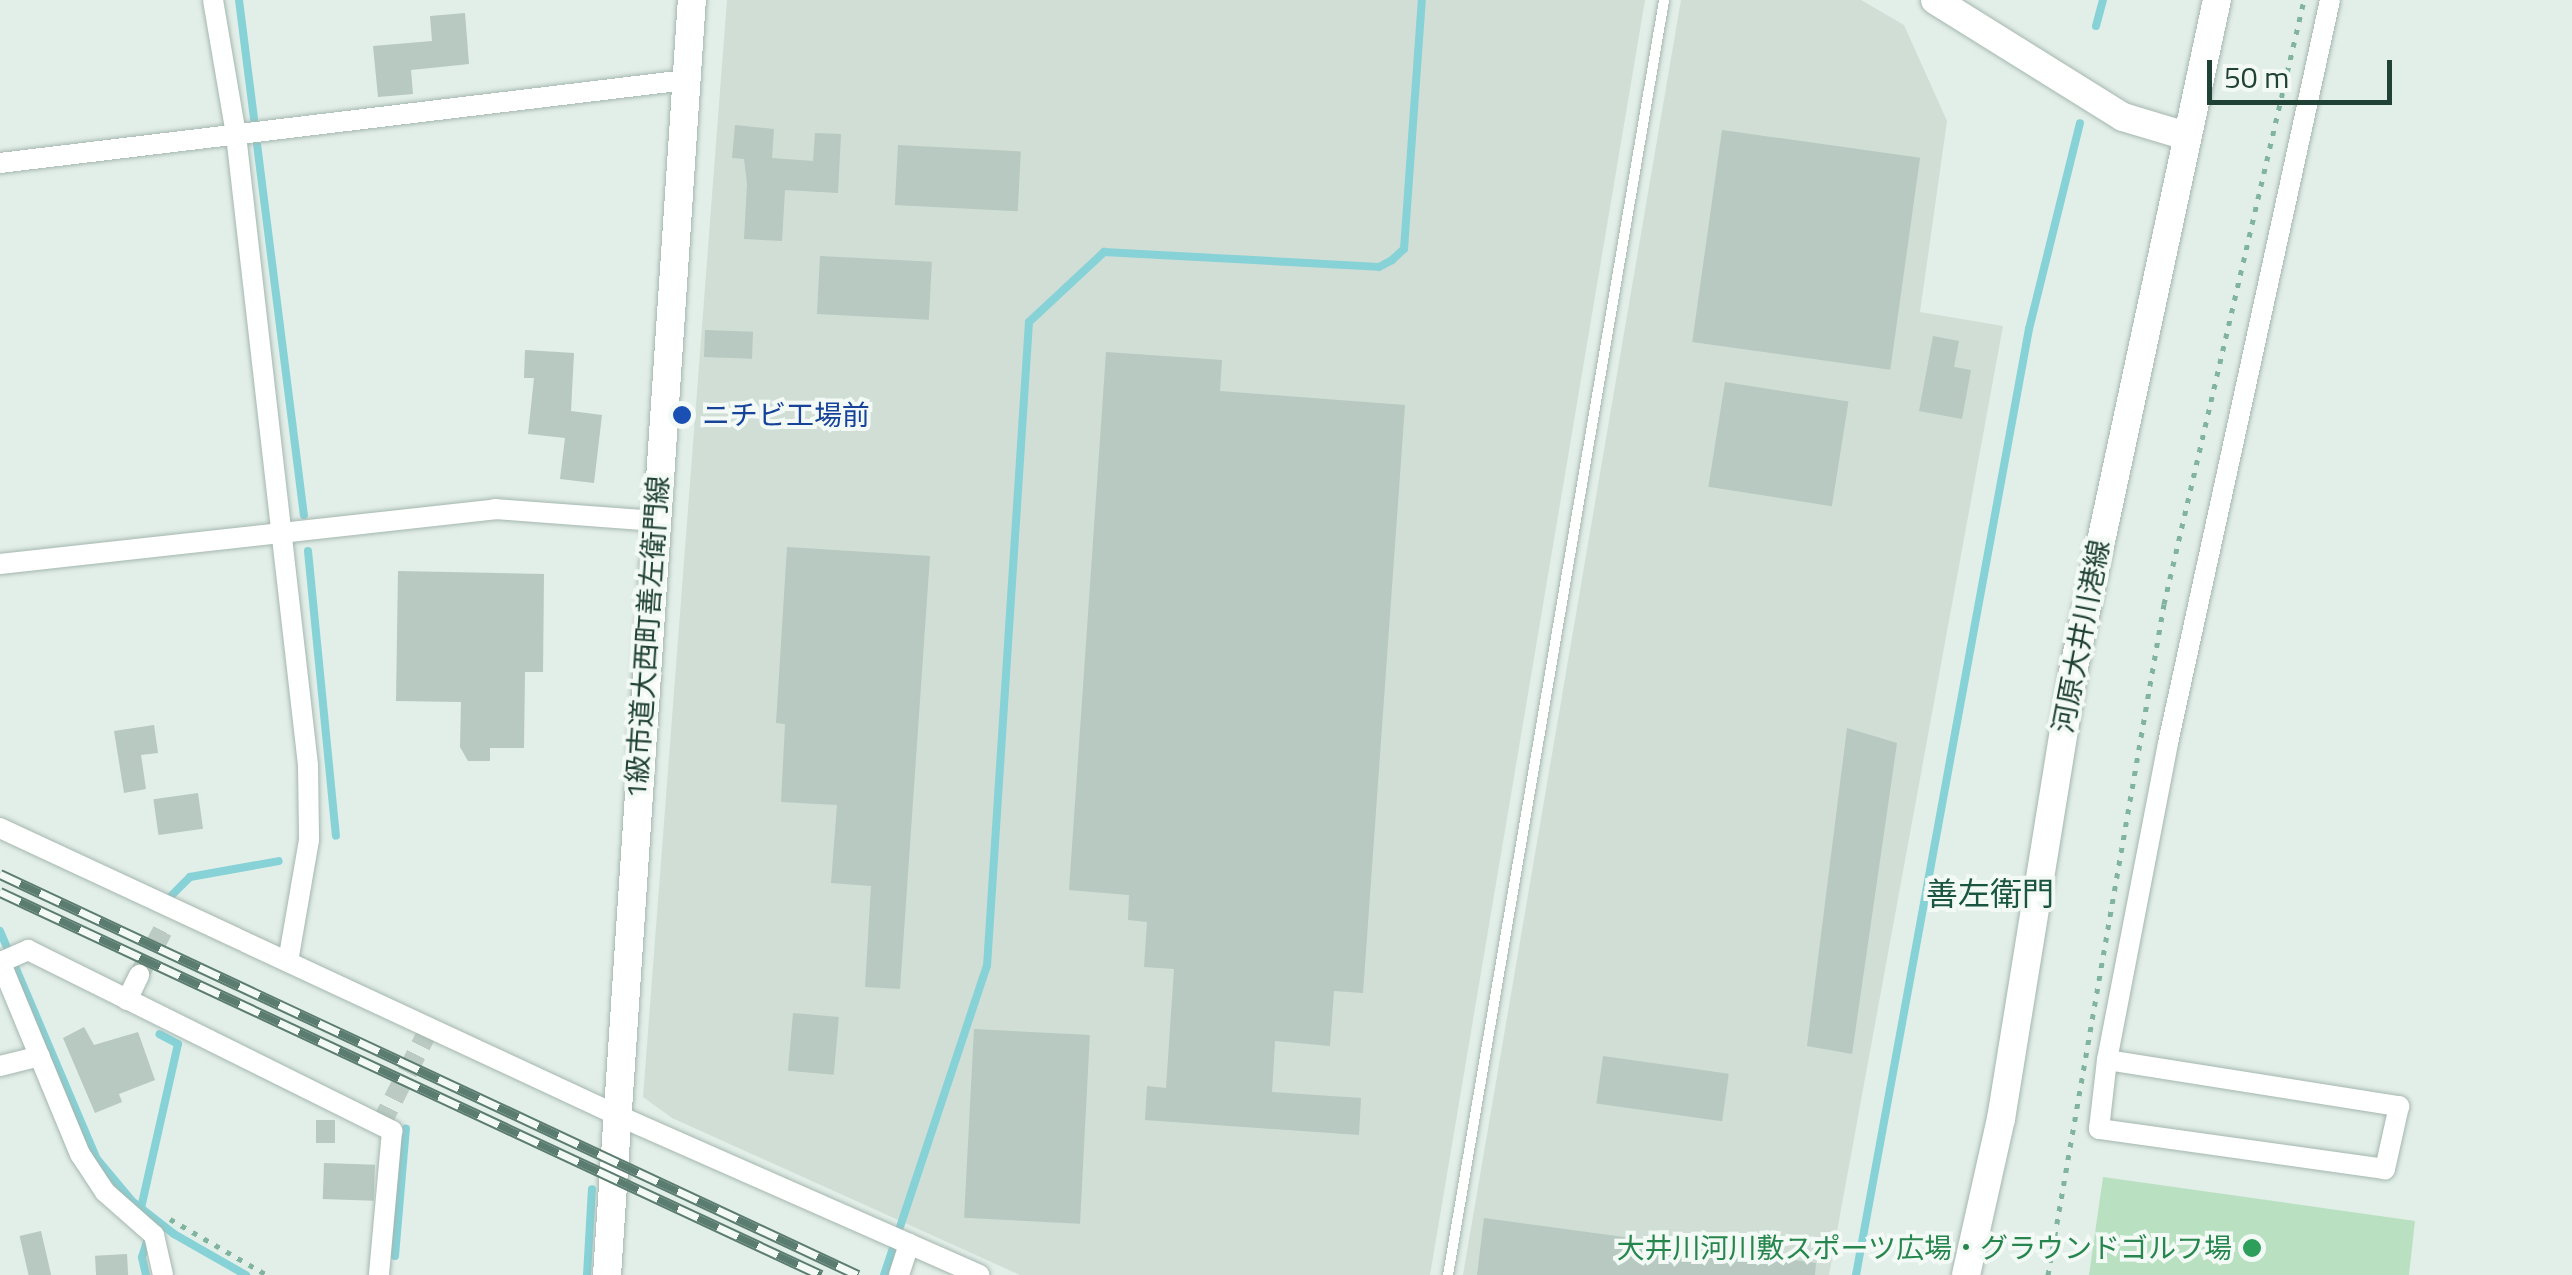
<!DOCTYPE html>
<html>
<head>
<meta charset="utf-8">
<style>
  body { margin:0 }
  #map { position:relative; width:2572px; height:1275px; overflow:hidden; background:#e2eee8; font-family:"Titillium Web","Noto Sans JP",sans-serif }
  div>[style] { position:absolute }
  [style*='--x'] { left:calc(var(--x)*1px); top:calc(var(--y)*1px); width:calc(var(--w)*1px); rotate:calc(var(--a)*1deg) }
  .built>* { inset:0; background:#d0ded6 }
  .green>* { inset:0; background:#b9e1c1 }
  .stream>* { height:8px; margin:-4px; padding:0 4px; transform-origin:4px; border-radius:4px; background:#86d2d7 }
  .building>* { inset:0; background:#b7c9c0; transform-origin:0 0 }
  .street-tunnel>* { height:20px; margin-top:-10px; transform-origin:0; background:repeating-linear-gradient(90deg,#bbcbc4 0 20px,transparent 0 30px) }
  .path>* { height:5px; margin-top:-2.5px; transform-origin:0; background:repeating-linear-gradient(90deg,#80b49f 0 5px,transparent 0 13px) }
  .roads { filter:drop-shadow(0 0 2px #a4b7af) drop-shadow(0 0 2px #a4b7af) }
  .lane>* { height:10px; margin:-5px; padding:0 5px; transform-origin:5px; border-radius:5px; background:#fff }
  .street>* { height:20px; margin:-10px; padding:0 10px; transform-origin:10px; border-radius:10px; background:#fff }
  .secondary>* { height:28px; margin:-14px; padding:0 14px; transform-origin:14px; border-radius:14px; background:#fff }
  .rail>* { height:11px; margin-top:-5.5px; transform-origin:0; background:repeating-linear-gradient(90deg,#f3faf6 0 22px,#5b7c70 0 44px); box-sizing:border-box; border-block:2px solid #5b7c70 }
  .dots>* { width:28px; height:28px; translate:-50% -50%; box-sizing:border-box; border:5px solid #f3faf6; border-radius:50% }
  span { translate:-50% -50%; white-space:nowrap; text-align:center; line-height:1.15; -webkit-text-stroke:8px #f3faf6; paint-order:stroke }
  .transit-label { font-size:28px; color:#164399 }
  .left { translate:0 -50%; text-align:left }
  .street-label { font-size:28px; color:#204135 }
  .leisure-label { font-size:28px; color:#27864d }
  .right { translate:-100% -50%; text-align:right }
  .quarter-label { font-size:32px; color:#1a5541 }
  .scale { position:absolute; left:2207px; top:60px; width:185px; height:45px; box-sizing:border-box; border:5px solid #204135; border-top:0; padding-left:12px; font-size:30px; line-height:35px; white-space:nowrap; color:#204135; -webkit-text-stroke:8px #f3faf6; paint-order:stroke }
</style>
</head>
<body>
<div id="map">
  <div class="built">
    <div style="clip-path:polygon(727px 0,1645px 0,1430px 1275px,1020px 1275px,672px 1118px,643px 1097px)"></div>
    <div style="clip-path:polygon(1681px 0,1861px 0,1904px 25px,1947px 121px,1920px 312px,2003px 326px,1829px 1275px,1463px 1275px)"></div>
  </div>
  <div class="green">
    <div style="clip-path:polygon(2103px 1177px,2415px 1221px,2409px 1275px,2089px 1275px)"></div>
  </div>
  <div class="stream">
    <div style="--x:239;--y:0;--w:120;--a:82.8"></div>
    <div style="--x:2096;--y:26;--w:27;--a:-75"></div>
    <div style="--x:257;--y:144;--w:374;--a:82.8"></div>
    <div style="--x:308;--y:551;--w:286;--a:84.4"></div>
    <div style="--x:171;--y:896;--w:27;--a:-45"></div>
    <div style="--x:190;--y:877;--w:90;--a:-10.2"></div>
    <div style="--x:0;--y:931;--w:248;--a:67"></div>
    <div style="--x:97;--y:1159;--w:56;--a:50.1"></div>
    <div style="--x:133;--y:1202;--w:52;--a:38"></div>
    <div style="--x:174;--y:1234;--w:83;--a:29.7"></div>
    <div style="--x:141;--y:1208;--w:168;--a:-77.3"></div>
    <div style="--x:178;--y:1044;--w:21;--a:-152"></div>
    <div style="--x:395;--y:1256;--w:128;--a:-85.1"></div>
    <div style="--x:146;--y:1275;--w:18;--a:-103"></div>
    <div style="--x:142;--y:1257;--w:22;--a:-72"></div>
    <div style="--x:587;--y:1275;--w:86;--a:-86.7"></div>
    <div style="--x:884;--y:1275;--w:326;--a:-71.6"></div>
    <div style="--x:987;--y:966;--w:645;--a:-86.27"></div>
    <div style="--x:1029;--y:322;--w:103;--a:-43"></div>
    <div style="--x:1104;--y:252;--w:275;--a:3.1"></div>
    <div style="--x:1379;--y:267;--w:15;--a:-28"></div>
    <div style="--x:1392;--y:260;--w:16;--a:-43"></div>
    <div style="--x:1404;--y:249;--w:250;--a:-85.9"></div>
    <div style="--x:1856;--y:1275;--w:962;--a:-79.64"></div>
    <div style="--x:2029;--y:329;--w:212;--a:-76.1"></div>
  </div>
  <div class="building">
    <div style="clip-path:polygon(465px 13px,469px 64px,411px 70px,413px 94px,378px 97px,373px 46px,432px 41px,430px 16px)"></div>
    <div style="clip-path:polygon(735px 125px,774px 129px,772px 158px,813px 161px,815px 133px,841px 134px,838px 193px,785px 190px,782px 241px,744px 239px,747px 184px,744px 159px,732px 158px)"></div>
    <div style="left:1722px;top:130px;width:200px;height:214px;rotate:8deg"></div>
    <div style="left:898px;top:145px;width:123px;height:60px;rotate:3deg"></div>
    <div style="left:820px;top:256px;width:112px;height:58px;rotate:3deg"></div>
    <div style="left:705px;top:330px;width:48px;height:27px;rotate:2deg"></div>
    <div style="clip-path:polygon(1933px 336px,1959px 341px,1954px 367px,1971px 370px,1962px 419px,1919px 411px)"></div>
    <div style="clip-path:polygon(525px 350px,574px 353px,571px 411px,602px 415px,594px 483px,560px 479px,565px 438px,528px 434px,534px 378px,524px 378px)"></div>
    <div style="clip-path:polygon(1106px 352px,1222px 360px,1220px 391px,1405px 405px,1363px 993px,1334px 991px,1330px 1046px,1275px 1041px,1272px 1092px,1361px 1098px,1359px 1135px,1145px 1120px,1147px 1086px,1166px 1088px,1174px 969px,1144px 967px,1147px 922px,1128px 920px,1129px 895px,1069px 890px)"></div>
    <div style="left:1725px;top:382px;width:125px;height:106px;rotate:9deg"></div>
    <div style="clip-path:polygon(787px 547px,930px 556px,900px 989px,865px 987px,871px 886px,831px 883px,837px 805px,781px 802px,785px 724px,776px 723px)"></div>
    <div style="clip-path:polygon(398px 571px,544px 574px,543px 672px,525px 672px,524px 748px,490px 748px,490px 761px,468px 761px,460px 747px,461px 702px,396px 701px)"></div>
    <div style="clip-path:polygon(154px 725px,158px 753px,141px 755px,146px 789px,124px 793px,114px 731px)"></div>
    <div style="clip-path:polygon(1847px 728px,1897px 743px,1852px 1054px,1807px 1046px)"></div>
    <div style="left:198px;top:793px;width:36px;height:45px;rotate:82deg"></div>
    <div style="left:793px;top:1013px;width:46px;height:58px;rotate:5deg"></div>
    <div style="clip-path:polygon(84px 1027px,94px 1045px,138px 1032px,155px 1080px,119px 1094px,122px 1102px,95px 1113px,63px 1038px)"></div>
    <div style="left:974px;top:1029px;width:116px;height:189px;rotate:3deg"></div>
    <div style="left:1603px;top:1056px;width:127px;height:48px;rotate:8deg"></div>
    <div style="left:316px;top:1120px;width:19px;height:23px"></div>
    <div style="left:324px;top:1163px;width:51px;height:36px;rotate:2deg"></div>
    <div style="clip-path:polygon(1484px 1218px,1816px 1263px,1815px 1275px,1477px 1275px)"></div>
    <div style="left:41px;top:1231px;width:45px;height:22px;rotate:77deg"></div>
    <div style="left:127px;top:1254px;width:21px;height:32px;rotate:87deg"></div>
  </div>
  <div class="street-tunnel">
    <div style="--x:139;--y:975;--w:53;--a:-62"></div>
    <div style="--x:380;--y:1126;--w:113;--a:-63.2"></div>
  </div>
  <div class="path">
    <div style="--x:170;--y:1219;--w:112;--a:30"></div>
    <div style="--x:2048;--y:1275;--w:681;--a:-80.19"></div>
    <div style="--x:2164;--y:604;--w:620;--a:-76.95"></div>
  </div>
  <div class="roads">
    <div class="lane">
      <div style="--x:1448;--y:1275;--w:1293;--a:-80.38"></div>
    </div>
    <div class="street">
      <div style="--x:213;--y:0;--w:137;--a:80.3"></div>
      <div style="--x:236;--y:135;--w:634;--a:83.48"></div>
      <div style="--x:308;--y:765;--w:75;--a:89.2"></div>
      <div style="--x:309;--y:840;--w:123;--a:99.8"></div>
      <div style="--x:0;--y:163;--w:691;--a:-6.9"></div>
      <div style="--x:0;--y:564;--w:498;--a:-6.3"></div>
      <div style="--x:495;--y:509;--w:158;--a:4.3"></div>
      <div style="--x:0;--y:828;--w:683;--a:24.95"></div>
      <div style="--x:619;--y:1116;--w:394;--a:23.8"></div>
      <div style="--x:0;--y:961;--w:209;--a:67.5"></div>
      <div style="--x:80;--y:1154;--w:45;--a:56.7"></div>
      <div style="--x:105;--y:1192;--w:65;--a:41.3"></div>
      <div style="--x:154;--y:1235;--w:41;--a:77.3"></div>
      <div style="--x:1;--y:962;--w:30;--a:-24"></div>
      <div style="--x:28;--y:950;--w:407;--a:26.4"></div>
      <div style="--x:392;--y:1131;--w:145;--a:95.2"></div>
      <div style="--x:127;--y:1000;--w:28;--a:-64"></div>
      <div style="--x:2107;--y:1060;--w:296;--a:9"></div>
      <div style="--x:2399;--y:1106;--w:65;--a:102.5"></div>
      <div style="--x:2385;--y:1169;--w:289;--a:-172"></div>
      <div style="--x:2099;--y:1129;--w:69;--a:-83.4"></div>
      <div style="--x:2107;--y:1060;--w:323;--a:-79.1"></div>
      <div style="--x:2168;--y:743;--w:760;--a:-77.7"></div>
      <div style="--x:0;--y:1066;--w:41;--a:-14"></div>
      <div style="--x:899;--y:1275;--w:33;--a:-72"></div>
    </div>
    <div class="secondary">
      <div style="--x:1935;--y:0;--w:221;--a:31.9"></div>
      <div style="--x:2123;--y:117;--w:63;--a:16.7"></div>
      <div style="--x:607;--y:1275;--w:1278;--a:-86.19"></div>
      <div style="--x:1966;--y:1275;--w:160;--a:-77.4"></div>
      <div style="--x:2001;--y:1119;--w:453;--a:-80.8"></div>
      <div style="--x:2073;--y:672;--w:687;--a:-77.91"></div>
    </div>
  </div>
  <div class="rail">
    <div style="--x:0;--y:874;--w:947;--a:25.05"></div>
    <div style="--x:0;--y:892;--w:906;--a:25.01"></div>
  </div>
  <div class="dots">
    <div style="left:682px;top:415px;background:#1a4fb4"></div>
    <div style="left:2252px;top:1248px;background:#2e9e5b"></div>
  </div>
  <div class="transit-label">
    <span class="left" style="left:702px;top:415px">ニチビ工場前</span>
  </div>
  <div class="street-label">
    <span style="left:2081px;top:636px;rotate:-79deg">河原大井川港線</span>
    <span style="left:647px;top:637px;rotate:-86deg">1級市道大西町善左衛門線</span>
  </div>
  <div class="leisure-label">
    <span class="right" style="left:2232px;top:1248px">大井川河川敷スポーツ広場・グラウンドゴルフ場</span>
  </div>
  <div class="quarter-label">
    <span style="left:1990px;top:893px">善左衛門</span>
  </div>
  <div class="scale">50 m</div>
</div>
</body>
</html>
